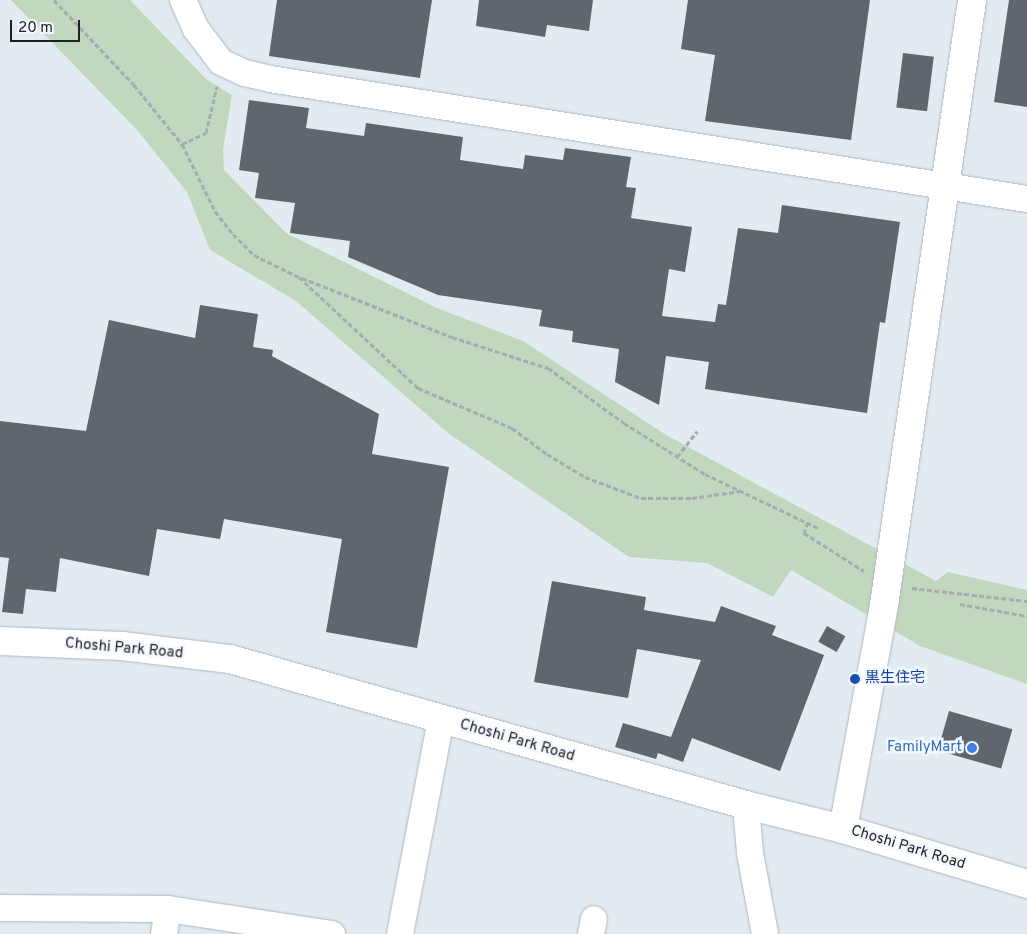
<!DOCTYPE html>
<html>
<head>
<meta charset="utf-8">
<style>
	body { margin:0 }
	#map { position:relative; width:1027px; height:934px; overflow:hidden; background:#e3ebf2; font-family:Overpass,"Noto Sans JP",sans-serif }
	div>[style] { position:absolute }
	.green>* { inset:0; background:#c1d8be }
	.building>* { inset:0; background:#5f666c; transform-origin:0 0 }
	.path>* { height:3px; margin-top:-1.5px; transform-origin:0; background:repeating-linear-gradient(90deg,#a6acb2 0 5px,transparent 0 7.5px) }
	.roads { filter:drop-shadow(0 0 1px #b0b7be) drop-shadow(0 0 1px #b0b7be) }
	.minor>* { height:26px; margin:-13px; padding:0 13px; transform-origin:13px; border-radius:13px; background:#fff }
	.tertiary>* { height:28px; margin:-14px; padding:0 14px; transform-origin:14px; border-radius:14px; background:#fff }
	.secondary>* { height:28px; margin:-14px; padding:0 14px; transform-origin:14px; border-radius:14px; background:#fff }
	.dots>* { width:14px; height:14px; translate:-50% -50%; box-sizing:border-box; border:2px solid #f2f8fe; border-radius:50% }
	span { translate:-50% -50%; white-space:nowrap; text-align:center; line-height:1.15; -webkit-text-stroke:5px #f2f8fe; paint-order:stroke }
	.street-label { font-size:15px; color:#1e2023 }
	.transit-label { font-size:15px; color:#164399 }
	.left { translate:0 -50%; text-align:left }
	.shop-label { font-size:15px; color:#366cbe }
	.right { translate:-100% -50%; text-align:right }
	.scale { position:absolute; left:10px; top:20px; width:70px; height:22px; box-sizing:border-box; border:2px solid #1e2023; border-top:0; padding-left:6px; font-size:15px; line-height:18px; white-space:nowrap; color:#1e2023; -webkit-text-stroke:4px #f2f8fe; paint-order:stroke }
</style>
</head>
<body>
<div id="map">
	<div class="green">
		<div style="clip-path:polygon(11px 0,130px 0,206px 79px,232px 95px,223px 149px,224px 170px,286px 233px,437px 308px,523px 341px,666px 435px,936px 581px,948px 572px,1027px 590px,1027px 684px,920px 646px,791px 570px,773px 597px,707px 563px,629px 557px,448px 433px,296px 301px,210px 250px,187px 192px,137px 130px)"></div>
	</div>
	<div class="building">
		<div style="clip-path:polygon(277px 0,432px 0,420px 78px,269px 56px)"></div>
		<div style="clip-path:polygon(479px 0,593px 0,589px 31px,547px 25px,545px 37px,476px 26px)"></div>
		<div style="clip-path:polygon(688px 0,870px 0,851px 140px,705px 121px,715px 55px,681px 49px)"></div>
		<div style="clip-path:polygon(1009px 0,1027px 0,1027px 107px,994px 102px)"></div>
		<div style="left:903px;top:53px;width:31px;height:55px;rotate:7deg"></div>
		<div style="clip-path:polygon(249px 100px,309px 108px,306px 128px,364px 136px,366px 123px,463px 137px,460px 160px,523px 169px,525px 155px,563px 160px,565px 148px,631px 157px,626px 187px,636px 188px,631px 218px,692px 227px,685px 272px,669px 269px,662px 316px,715px 322px,718px 304px,726px 305px,738px 228px,778px 233px,782px 205px,900px 222px,885px 323px,880px 322px,867px 413px,705px 389px,709px 362px,666px 356px,659px 405px,615px 382px,619px 349px,572px 342px,573px 331px,539px 326px,542px 310px,438px 295px,348px 257px,350px 241px,290px 233px,295px 203px,255px 198px,259px 173px,239px 170px)"></div>
		<div style="clip-path:polygon(200px 305px,258px 314px,253px 347px,273px 350px,272px 356px,379px 414px,372px 454px,449px 467px,417px 648px,326px 632px,342px 539px,224px 519px,220px 539px,157px 529px,149px 576px,60px 558px,56px 592px,26px 589px,23px 614px,2px 612px,9px 558px,0 557px,0 421px,86px 431px,109px 320px,195px 338px)"></div>
		<div style="clip-path:polygon(552px 581px,646px 597px,644px 610px,715px 622px,721px 606px,776px 626px,772px 635px,824px 655px,780px 771px,692px 738px,683px 762px,658px 753px,656px 759px,615px 747px,623px 723px,671px 737px,701px 660px,637px 649px,628px 698px,534px 682px)"></div>
		<div style="left:827px;top:626px;width:21px;height:18px;rotate:29deg"></div>
		<div style="left:949px;top:711px;width:66px;height:41px;rotate:16deg"></div>
	</div>
	<div class="path">
		<div style="left:54px;top:0;width:117px;rotate:46.7deg"></div>
		<div style="left:134px;top:85px;width:76px;rotate:50.9deg"></div>
		<div style="left:182px;top:144px;width:75px;rotate:63.8deg"></div>
		<div style="left:215px;top:211px;width:29px;rotate:52deg"></div>
		<div style="left:233px;top:234px;width:30px;rotate:45deg"></div>
		<div style="left:254px;top:255px;width:50px;rotate:26.1deg"></div>
		<div style="left:299px;top:277px;width:163px;rotate:43deg"></div>
		<div style="left:418px;top:388px;width:102px;rotate:23.1deg"></div>
		<div style="left:512px;top:428px;width:44px;rotate:36.6deg"></div>
		<div style="left:547px;top:454px;width:44px;rotate:31.2deg"></div>
		<div style="left:585px;top:477px;width:60px;rotate:20.6deg"></div>
		<div style="left:641px;top:498px;width:51px"></div>
		<div style="left:692px;top:498px;width:49px;rotate:-8.3deg"></div>
		<div style="left:182px;top:144px;width:26px;rotate:-25deg"></div>
		<div style="left:206px;top:133px;width:48px;rotate:-76.8deg"></div>
		<div style="left:302px;top:278px;width:161px;rotate:21.5deg"></div>
		<div style="left:452px;top:337px;width:101px;rotate:17.9deg"></div>
		<div style="left:548px;top:368px;width:94px;rotate:35.9deg"></div>
		<div style="left:624px;top:423px;width:96px;rotate:32.2deg"></div>
		<div style="left:705px;top:474px;width:125px;rotate:25.5deg"></div>
		<div style="left:677px;top:457px;width:33px;rotate:-52deg"></div>
		<div style="left:808px;top:522px;width:12px;rotate:110deg"></div>
		<div style="left:804px;top:533px;width:71px;rotate:32.3deg"></div>
		<div style="left:912px;top:588px;width:116px;rotate:6.4deg"></div>
		<div style="left:960px;top:604px;width:68px;rotate:10.2deg"></div>
	</div>
	<div class="roads">
		<div class="minor">
			<div style="left:183px;top:0;width:32px;rotate:66deg"></div>
			<div style="left:196px;top:29px;width:41px;rotate:52.9deg"></div>
			<div style="left:221px;top:62px;width:26px;rotate:25deg"></div>
			<div style="left:245px;top:73px;width:26px;rotate:13deg"></div>
			<div style="left:270px;top:79px;width:766px;rotate:9.01deg"></div>
			<div style="left:746px;top:805px;width:48px;rotate:85.2deg"></div>
			<div style="left:750px;top:853px;width:82px;rotate:79.5deg"></div>
			<div style="left:0;top:908px;width:168px;rotate:0.3deg"></div>
			<div style="left:168px;top:909px;width:166px;rotate:8.7deg"></div>
			<div style="left:164px;top:934px;width:25px;rotate:-81deg"></div>
			<div style="left:400px;top:934px;width:218px;rotate:-79.2deg"></div>
			<div style="left:591px;top:934px;width:15px;rotate:-79deg"></div>
		</div>
		<div class="tertiary">
			<div style="left:843px;top:829px;width:228px;rotate:-79.6deg"></div>
			<div style="left:884px;top:605px;width:611px;rotate:-81.72deg"></div>
		</div>
		<div class="secondary">
			<div style="left:0;top:641px;width:122px;rotate:2.3deg"></div>
			<div style="left:122px;top:646px;width:109px;rotate:6.9deg"></div>
			<div style="left:230px;top:659px;width:536px;rotate:15.8deg"></div>
			<div style="left:746px;top:805px;width:100px;rotate:13.9deg"></div>
			<div style="left:843px;top:829px;width:192px;rotate:16.6deg"></div>
		</div>
	</div>
	<div class="dots">
		<div style="left:855px;top:679px;background:#1a4fb4"></div>
		<div style="left:972px;top:748px;background:#3f7fe0"></div>
	</div>
	<div class="street-label">
		<span style="left:124px;top:649px;rotate:5deg">Choshi Park Road</span>
		<span style="left:517px;top:741px;rotate:16deg">Choshi Park Road</span>
		<span style="left:908px;top:848px;rotate:17deg">Choshi Park Road</span>
	</div>
	<div class="transit-label">
		<span class="left" style="left:865px;top:679px">黒生住宅</span>
	</div>
	<div class="shop-label">
		<span class="right" style="left:962px;top:748px">FamilyMart</span>
	</div>
	<div class="scale">20 m</div>
</div>
</body>
</html>
